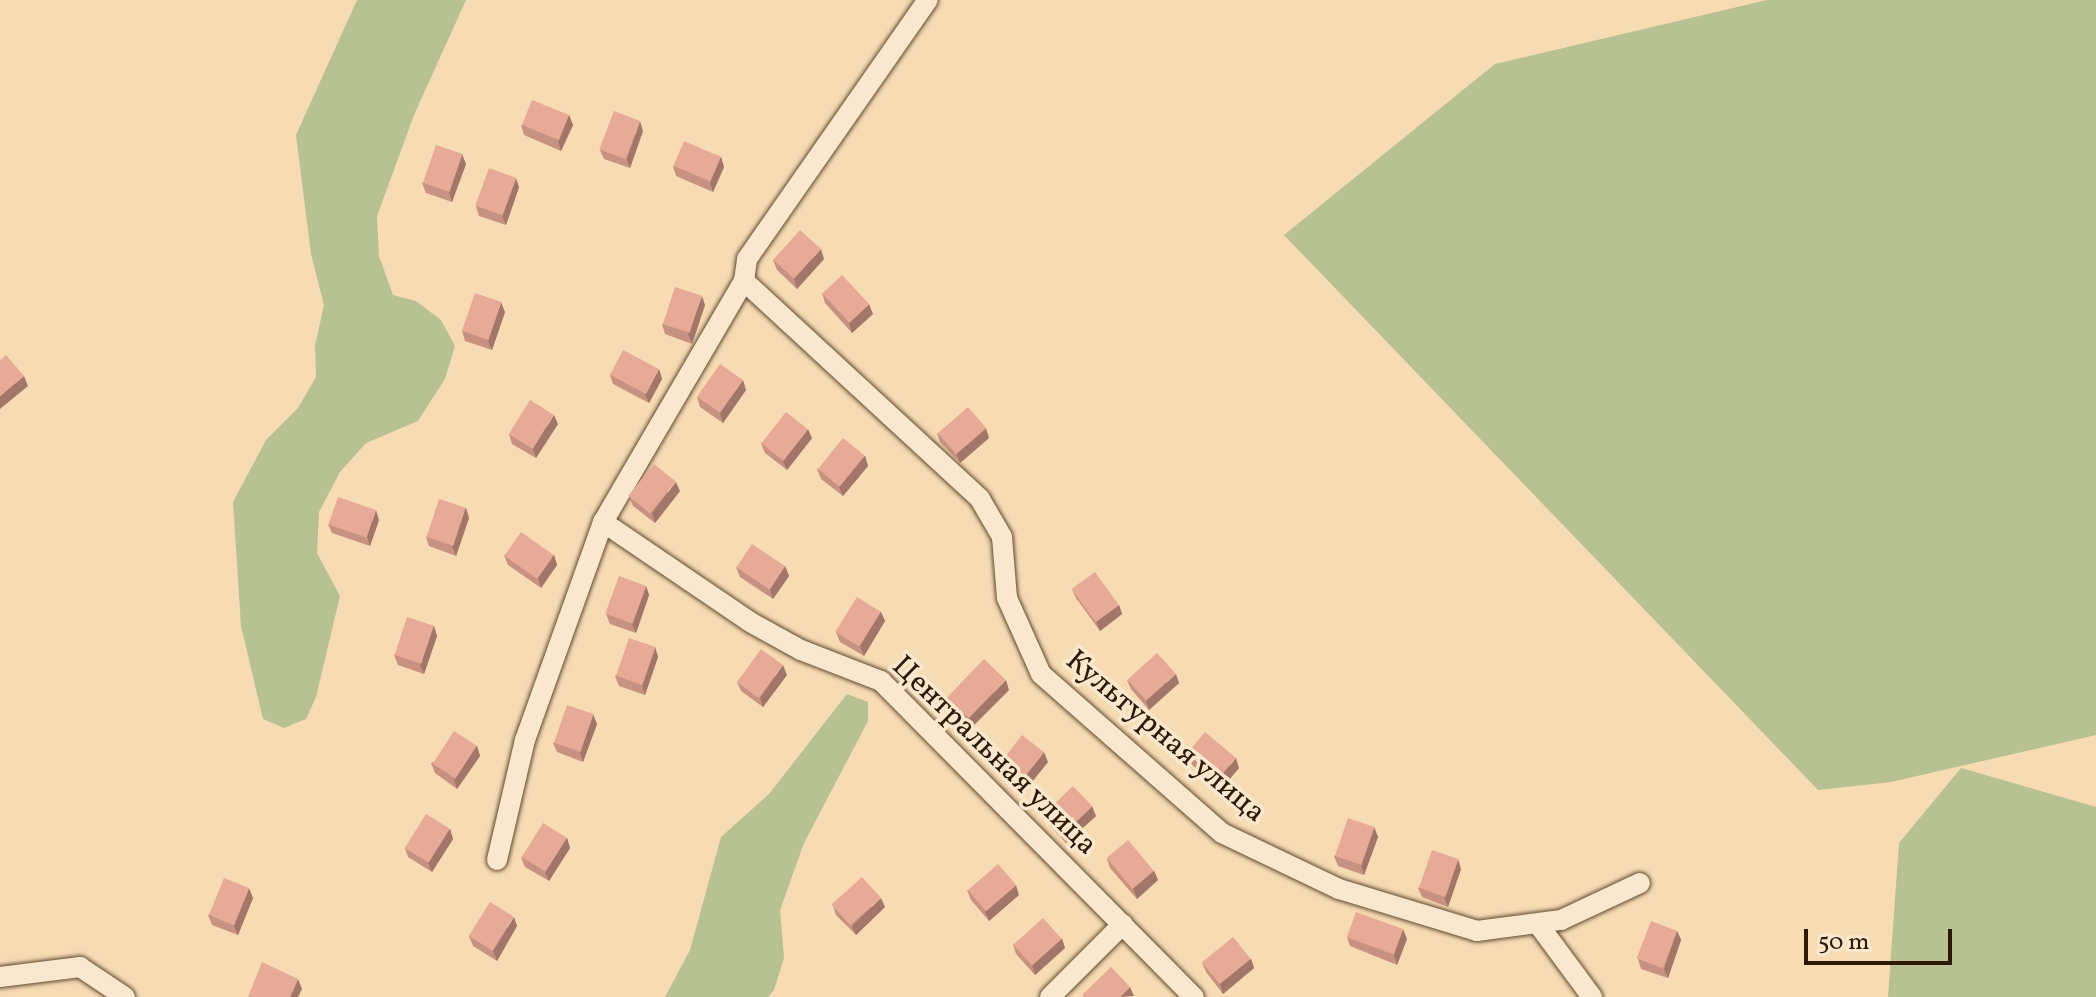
<!DOCTYPE html>
<html>
<head>
<meta charset="utf-8">
<style>
	body { margin:0 }
	#map { position:relative; width:2096px; height:997px; overflow:hidden; background:#f7dbb3; font-family:Vollkorn,serif }
	div>[style] { position:absolute }
	.green>* { inset:0; background:#b7c191 }
	.roads { filter:drop-shadow(0 0 2px #604a31) drop-shadow(0 0 2px #604a31) }
	.minor>* { height:20px; margin:-10px; padding:0 10px; transform-origin:10px; border-radius:10px; background:#fae8ce }
	.wall>* { inset:0; background:#c79281 }
	.shaded-wall>* { inset:0; background:#a27769 }
	.building>* { inset:0; background:#e7aa96; transform-origin:0 0 }
	span { translate:-50% -50%; white-space:nowrap; text-align:center; line-height:1.15; -webkit-text-stroke:7px #fae8ce; paint-order:stroke }
	.street-label { font-size:30px; color:#2d1906 }
	.scale { position:absolute; left:1804px; top:929px; width:148px; height:36px; box-sizing:border-box; border:4px solid #2d1906; border-top:0; padding-left:10px; font-size:24px; line-height:28px; white-space:nowrap; color:#2d1906; -webkit-text-stroke:6px #fae8ce; paint-order:stroke }
</style>
</head>
<body>
<div id="map">
	<div class="green">
		<div style="clip-path:polygon(357px 0,466px 0,414px 115px,377px 216px,379px 256px,393px 295px,416px 301px,441px 320px,455px 346px,445px 379px,418px 421px,366px 443px,340px 472px,319px 512px,317px 553px,340px 596px,316px 697px,306px 719px,284px 728px,263px 719px,241px 626px,233px 502px,266px 440px,298px 408px,316px 377px,315px 346px,324px 305px,311px 254px,296px 135px)"></div>
		<div style="clip-path:polygon(1767px 0,2096px 0,2096px 735px,1891px 782px,1818px 790px,1284px 235px,1495px 64px)"></div>
		<div style="clip-path:polygon(847px 694px,868px 702px,868px 721px,804px 843px,780px 910px,784px 958px,774px 990px,768px 997px,665px 997px,690px 950px,721px 837px,769px 794px)"></div>
		<div style="clip-path:polygon(1961px 768px,2096px 807px,2096px 997px,1888px 997px,1899px 843px)"></div>
	</div>
	<div class="roads">
		<div class="minor">
			<div style="left:744px;top:281px;width:321px;rotate:42.7deg"></div>
			<div style="left:980px;top:499px;width:44px;rotate:59.9deg"></div>
			<div style="left:1002px;top:537px;width:61px;rotate:85.3deg"></div>
			<div style="left:1007px;top:598px;width:83px;rotate:65.9deg"></div>
			<div style="left:1041px;top:674px;width:241px;rotate:41.3deg"></div>
			<div style="left:1222px;top:833px;width:130px;rotate:25.6deg"></div>
			<div style="left:1339px;top:889px;width:144px;rotate:16.9deg"></div>
			<div style="left:1477px;top:931px;width:85px;rotate:-7.5deg"></div>
			<div style="left:1561px;top:920px;width:87px;rotate:-25.1deg"></div>
			<div style="left:603px;top:522px;width:178px;rotate:34.2deg"></div>
			<div style="left:750px;top:622px;width:58px;rotate:28.8deg"></div>
			<div style="left:801px;top:650px;width:86px;rotate:21.2deg"></div>
			<div style="left:881px;top:681px;width:445px;rotate:45.3deg"></div>
			<div style="left:497px;top:860px;width:123px;rotate:-76.9deg"></div>
			<div style="left:525px;top:740px;width:232px;rotate:-70.3deg"></div>
			<div style="left:603px;top:522px;width:279px;rotate:-59.7deg"></div>
			<div style="left:744px;top:281px;width:22px;rotate:-82deg"></div>
			<div style="left:747px;top:259px;width:316px;rotate:-55.1deg"></div>
			<div style="left:1538px;top:924px;width:91px;rotate:53.5deg"></div>
			<div style="left:0;top:977px;width:81px;rotate:-7.1deg"></div>
			<div style="left:80px;top:967px;width:54px;rotate:33.7deg"></div>
			<div style="left:1050px;top:997px;width:103px;rotate:-45deg"></div>
		</div>
	</div>
	<div class="wall">
		<div style="clip-path:polygon(569px 115px,573px 125px,561px 151px,524px 135px,521px 125px)"></div>
		<div style="clip-path:polygon(643px 131px,630px 168px,604px 159px,600px 150px)"></div>
		<div style="clip-path:polygon(721px 157px,724px 167px,713px 192px,676px 176px,673px 166px)"></div>
		<div style="clip-path:polygon(466px 164px,452px 202px,426px 193px,422px 183px)"></div>
		<div style="clip-path:polygon(519px 187px,506px 225px,479px 216px,476px 206px)"></div>
		<div style="clip-path:polygon(824px 259px,797px 289px,777px 270px,773px 260px)"></div>
		<div style="clip-path:polygon(822px 293px,873px 314px,852px 333px,825px 303px)"></div>
		<div style="clip-path:polygon(705px 305px,692px 344px,665px 334px,662px 324px)"></div>
		<div style="clip-path:polygon(505px 312px,492px 350px,465px 341px,462px 331px)"></div>
		<div style="clip-path:polygon(659px 369px,662px 379px,649px 403px,613px 384px,610px 375px)"></div>
		<div style="clip-path:polygon(746px 390px,723px 423px,700px 407px,697px 397px)"></div>
		<div style="clip-path:polygon(558px 424px,536px 458px,512px 444px,509px 434px)"></div>
		<div style="clip-path:polygon(937px 433px,989px 438px,960px 463px,940px 442px)"></div>
		<div style="clip-path:polygon(812px 438px,787px 470px,765px 453px,761px 443px)"></div>
		<div style="clip-path:polygon(865px 456px,868px 466px,843px 496px,821px 479px,817px 469px)"></div>
		<div style="clip-path:polygon(680px 491px,655px 523px,633px 506px,629px 496px)"></div>
		<div style="clip-path:polygon(466px 508px,469px 518px,456px 556px,429px 546px,426px 537px)"></div>
		<div style="clip-path:polygon(379px 520px,370px 546px,332px 533px,328px 524px)"></div>
		<div style="clip-path:polygon(504px 555px,554px 555px,557px 565px,541px 588px,508px 565px)"></div>
		<div style="clip-path:polygon(785px 566px,789px 576px,773px 599px,740px 577px,736px 567px)"></div>
		<div style="clip-path:polygon(646px 586px,649px 595px,636px 633px,610px 624px,606px 614px)"></div>
		<div style="clip-path:polygon(1072px 589px,1119px 605px,1122px 614px,1100px 631px,1076px 598px)"></div>
		<div style="clip-path:polygon(881px 612px,885px 621px,864px 656px,840px 642px,836px 632px)"></div>
		<div style="clip-path:polygon(434px 626px,437px 636px,424px 674px,398px 665px,394px 655px)"></div>
		<div style="clip-path:polygon(655px 647px,658px 657px,645px 695px,619px 686px,615px 676px)"></div>
		<div style="clip-path:polygon(787px 675px,763px 707px,741px 691px,737px 682px)"></div>
		<div style="clip-path:polygon(1127px 680px,1179px 683px,1149px 710px,1131px 689px)"></div>
		<div style="clip-path:polygon(1009px 690px,972px 727px,952px 708px,948px 698px)"></div>
		<div style="clip-path:polygon(597px 724px,583px 762px,557px 752px,553px 743px)"></div>
		<div style="clip-path:polygon(477px 746px,480px 756px,457px 789px,435px 773px,431px 763px)"></div>
		<div style="clip-path:polygon(1187px 754px,1239px 768px,1221px 789px,1190px 763px)"></div>
		<div style="clip-path:polygon(1048px 762px,1023px 793px,1001px 776px,997px 766px)"></div>
		<div style="clip-path:polygon(1044px 813px,1096px 816px,1066px 843px,1047px 823px)"></div>
		<div style="clip-path:polygon(1374px 827px,1378px 837px,1364px 875px,1338px 866px,1334px 856px)"></div>
		<div style="clip-path:polygon(450px 829px,453px 839px,432px 872px,408px 857px,405px 848px)"></div>
		<div style="clip-path:polygon(567px 838px,570px 848px,549px 881px,525px 867px,521px 857px)"></div>
		<div style="clip-path:polygon(1107px 859px,1154px 871px,1158px 880px,1137px 899px,1110px 868px)"></div>
		<div style="clip-path:polygon(1461px 869px,1448px 907px,1422px 897px,1418px 888px)"></div>
		<div style="clip-path:polygon(967px 890px,1019px 895px,989px 921px,971px 900px)"></div>
		<div style="clip-path:polygon(253px 898px,238px 935px,212px 925px,208px 915px)"></div>
		<div style="clip-path:polygon(833px 906px,885px 907px,856px 935px,836px 915px)"></div>
		<div style="clip-path:polygon(517px 926px,497px 961px,473px 946px,469px 936px)"></div>
		<div style="clip-path:polygon(1677px 931px,1681px 940px,1668px 978px,1641px 969px,1638px 959px)"></div>
		<div style="clip-path:polygon(1347px 937px,1407px 939px,1397px 965px,1350px 946px)"></div>
		<div style="clip-path:polygon(1062px 939px,1065px 948px,1035px 975px,1016px 954px,1013px 944px)"></div>
		<div style="clip-path:polygon(1251px 959px,1254px 968px,1223px 994px,1206px 972px,1202px 962px)"></div>
	</div>
	<div class="shaded-wall">
		<div style="clip-path:polygon(569px 115px,573px 125px,561px 151px,558px 141px)"></div>
		<div style="clip-path:polygon(640px 121px,643px 131px,630px 168px,627px 159px)"></div>
		<div style="clip-path:polygon(462px 154px,466px 164px,452px 202px,449px 192px)"></div>
		<div style="clip-path:polygon(721px 157px,724px 167px,713px 192px,710px 183px)"></div>
		<div style="clip-path:polygon(516px 178px,519px 187px,506px 225px,502px 216px)"></div>
		<div style="clip-path:polygon(821px 249px,824px 259px,797px 289px,794px 279px)"></div>
		<div style="clip-path:polygon(702px 296px,705px 305px,692px 344px,688px 334px)"></div>
		<div style="clip-path:polygon(501px 302px,505px 312px,492px 350px,488px 341px)"></div>
		<div style="clip-path:polygon(869px 304px,873px 314px,852px 333px,849px 323px)"></div>
		<div style="clip-path:polygon(659px 369px,662px 379px,649px 403px,645px 394px)"></div>
		<div style="clip-path:polygon(24px 376px,28px 386px,0 409px,0 396px)"></div>
		<div style="clip-path:polygon(743px 380px,746px 390px,723px 423px,720px 413px)"></div>
		<div style="clip-path:polygon(554px 415px,558px 424px,536px 458px,533px 449px)"></div>
		<div style="clip-path:polygon(986px 428px,989px 438px,960px 463px,956px 453px)"></div>
		<div style="clip-path:polygon(808px 429px,812px 438px,787px 470px,783px 461px)"></div>
		<div style="clip-path:polygon(865px 456px,868px 466px,843px 496px,839px 487px)"></div>
		<div style="clip-path:polygon(676px 482px,680px 491px,655px 523px,652px 513px)"></div>
		<div style="clip-path:polygon(466px 508px,469px 518px,456px 556px,452px 546px)"></div>
		<div style="clip-path:polygon(376px 510px,379px 520px,370px 546px,367px 537px)"></div>
		<div style="clip-path:polygon(554px 555px,557px 565px,541px 588px,538px 578px)"></div>
		<div style="clip-path:polygon(785px 566px,789px 576px,773px 599px,770px 590px)"></div>
		<div style="clip-path:polygon(646px 586px,649px 595px,636px 633px,632px 624px)"></div>
		<div style="clip-path:polygon(1119px 605px,1122px 614px,1100px 631px,1096px 621px)"></div>
		<div style="clip-path:polygon(881px 612px,885px 621px,864px 656px,860px 646px)"></div>
		<div style="clip-path:polygon(434px 626px,437px 636px,424px 674px,420px 665px)"></div>
		<div style="clip-path:polygon(655px 647px,658px 657px,645px 695px,642px 685px)"></div>
		<div style="clip-path:polygon(783px 665px,787px 675px,763px 707px,760px 698px)"></div>
		<div style="clip-path:polygon(1176px 674px,1179px 683px,1149px 710px,1146px 701px)"></div>
		<div style="clip-path:polygon(1006px 680px,1009px 690px,972px 727px,969px 718px)"></div>
		<div style="clip-path:polygon(593px 714px,597px 724px,583px 762px,580px 752px)"></div>
		<div style="clip-path:polygon(477px 746px,480px 756px,457px 789px,454px 780px)"></div>
		<div style="clip-path:polygon(1044px 752px,1048px 762px,1023px 793px,1019px 784px)"></div>
		<div style="clip-path:polygon(1236px 758px,1239px 768px,1221px 789px,1218px 780px)"></div>
		<div style="clip-path:polygon(1092px 806px,1096px 816px,1066px 843px,1063px 834px)"></div>
		<div style="clip-path:polygon(1374px 827px,1378px 837px,1364px 875px,1361px 865px)"></div>
		<div style="clip-path:polygon(450px 829px,453px 839px,432px 872px,428px 863px)"></div>
		<div style="clip-path:polygon(567px 838px,570px 848px,549px 881px,545px 872px)"></div>
		<div style="clip-path:polygon(1458px 859px,1461px 869px,1448px 907px,1444px 897px)"></div>
		<div style="clip-path:polygon(1154px 871px,1158px 880px,1137px 899px,1133px 889px)"></div>
		<div style="clip-path:polygon(1016px 885px,1019px 895px,989px 921px,985px 911px)"></div>
		<div style="clip-path:polygon(249px 888px,253px 898px,238px 935px,234px 926px)"></div>
		<div style="clip-path:polygon(881px 898px,885px 907px,856px 935px,852px 926px)"></div>
		<div style="clip-path:polygon(514px 917px,517px 926px,497px 961px,493px 951px)"></div>
		<div style="clip-path:polygon(1403px 929px,1407px 939px,1397px 965px,1394px 955px)"></div>
		<div style="clip-path:polygon(1677px 931px,1681px 940px,1668px 978px,1664px 969px)"></div>
		<div style="clip-path:polygon(1062px 939px,1065px 948px,1035px 975px,1032px 965px)"></div>
		<div style="clip-path:polygon(1251px 959px,1254px 968px,1223px 994px,1220px 984px)"></div>
		<div style="clip-path:polygon(298px 979px,302px 989px,298px 997px,290px 997px)"></div>
		<div style="clip-path:polygon(1130px 987px,1134px 996px,1120px 997px)"></div>
	</div>
	<div class="building">
		<div style="left:532px;top:100px;width:40px;height:27px;rotate:22deg"></div>
		<div style="left:614px;top:111px;width:28px;height:41px;rotate:21deg"></div>
		<div style="left:684px;top:141px;width:40px;height:27px;rotate:23deg"></div>
		<div style="left:436px;top:145px;width:28px;height:40px;rotate:19deg"></div>
		<div style="left:489px;top:168px;width:29px;height:40px;rotate:20deg"></div>
		<div style="left:800px;top:230px;width:28px;height:40px;rotate:42deg"></div>
		<div style="left:842px;top:275px;width:40px;height:27px;rotate:47deg"></div>
		<div style="left:675px;top:287px;width:28px;height:39px;rotate:18deg"></div>
		<div style="left:475px;top:293px;width:28px;height:40px;rotate:19deg"></div>
		<div style="left:623px;top:350px;width:41px;height:28px;rotate:28deg"></div>
		<div style="clip-path:polygon(6px 355px,24px 376px,0 396px,0 360px)"></div>
		<div style="left:720px;top:364px;width:28px;height:40px;rotate:35deg"></div>
		<div style="left:530px;top:400px;width:28px;height:40px;rotate:32deg"></div>
		<div style="left:968px;top:407px;width:28px;height:40px;rotate:49deg"></div>
		<div style="left:786px;top:412px;width:28px;height:40px;rotate:38deg"></div>
		<div style="left:843px;top:438px;width:28px;height:40px;rotate:39deg"></div>
		<div style="left:654px;top:464px;width:28px;height:41px;rotate:39deg"></div>
		<div style="left:338px;top:497px;width:40px;height:29px;rotate:19deg"></div>
		<div style="left:439px;top:499px;width:28px;height:40px;rotate:18deg"></div>
		<div style="left:521px;top:532px;width:40px;height:29px;rotate:35deg"></div>
		<div style="left:752px;top:544px;width:40px;height:28px;rotate:34deg"></div>
		<div style="left:1095px;top:572px;width:41px;height:29px;rotate:54deg"></div>
		<div style="left:619px;top:576px;width:29px;height:40px;rotate:20deg"></div>
		<div style="left:857px;top:597px;width:28px;height:41px;rotate:32deg"></div>
		<div style="left:407px;top:617px;width:28px;height:40px;rotate:18deg"></div>
		<div style="left:629px;top:638px;width:28px;height:40px;rotate:19deg"></div>
		<div style="left:761px;top:649px;width:27px;height:41px;rotate:36deg"></div>
		<div style="left:1157px;top:653px;width:28px;height:40px;rotate:48deg"></div>
		<div style="left:984px;top:659px;width:30px;height:53px;rotate:44deg"></div>
		<div style="left:567px;top:705px;width:28px;height:40px;rotate:19deg"></div>
		<div style="left:454px;top:731px;width:27px;height:39px;rotate:33deg"></div>
		<div style="left:1205px;top:732px;width:40px;height:28px;rotate:40deg"></div>
		<div style="left:1022px;top:735px;width:28px;height:40px;rotate:38deg"></div>
		<div style="left:1073px;top:786px;width:28px;height:40px;rotate:46deg"></div>
		<div style="left:426px;top:814px;width:28px;height:40px;rotate:32deg"></div>
		<div style="left:1348px;top:818px;width:28px;height:40px;rotate:19deg"></div>
		<div style="left:543px;top:823px;width:28px;height:40px;rotate:32deg"></div>
		<div style="left:1128px;top:840px;width:40px;height:28px;rotate:50deg"></div>
		<div style="left:1432px;top:850px;width:28px;height:40px;rotate:19deg"></div>
		<div style="left:998px;top:864px;width:28px;height:40px;rotate:49deg"></div>
		<div style="left:862px;top:877px;width:28px;height:41px;rotate:48deg"></div>
		<div style="left:224px;top:878px;width:27px;height:40px;rotate:22deg"></div>
		<div style="left:490px;top:902px;width:28px;height:40px;rotate:32deg"></div>
		<div style="left:1356px;top:912px;width:50px;height:27px;rotate:20deg"></div>
		<div style="left:1043px;top:918px;width:28px;height:40px;rotate:48deg"></div>
		<div style="left:1651px;top:921px;width:28px;height:40px;rotate:21deg"></div>
		<div style="left:1233px;top:937px;width:28px;height:40px;rotate:51deg"></div>
		<div style="clip-path:polygon(262px 962px,298px 979px,290px 997px,248px 997px)"></div>
		<div style="clip-path:polygon(1111px 967px,1130px 987px,1120px 997px,1084px 997px,1082px 995px)"></div>
	</div>
	<div class="street-label">
		<span style="left:1165px;top:737px;rotate:40deg">Культурная улица</span>
		<span style="left:994px;top:756px;rotate:44deg">Центральная улица</span>
	</div>
	<div class="scale">50 m</div>
</div>
</body>
</html>
